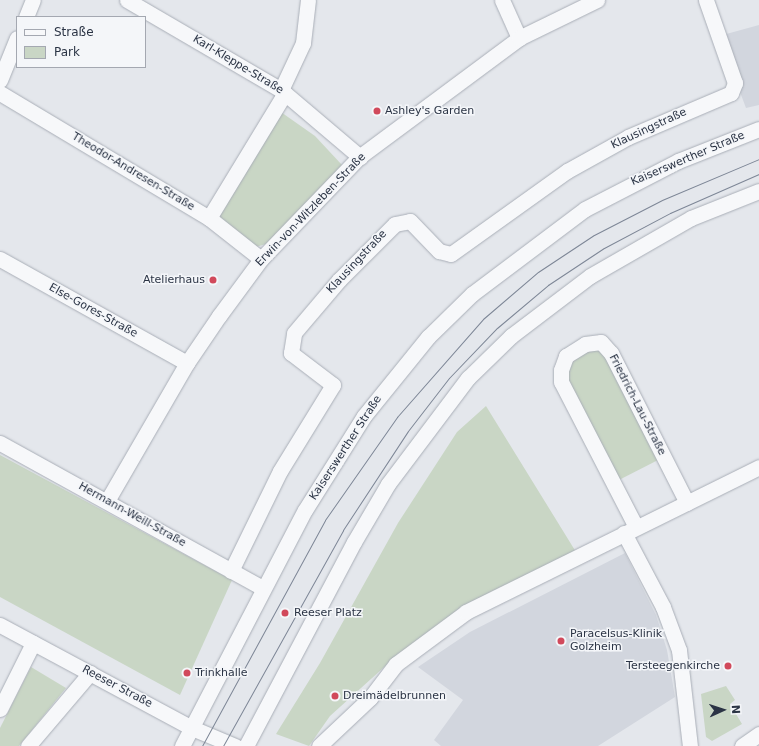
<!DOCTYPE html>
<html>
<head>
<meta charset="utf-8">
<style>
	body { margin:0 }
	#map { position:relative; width:759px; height:746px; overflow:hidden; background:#e4e7ec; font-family:"DejaVu Sans",sans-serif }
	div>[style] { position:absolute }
	.built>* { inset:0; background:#d2d6de }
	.green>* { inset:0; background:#c9d6c5 }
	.roads { filter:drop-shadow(0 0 1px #a9aeb7) drop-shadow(0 0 1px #a9aeb7) }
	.minor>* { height:15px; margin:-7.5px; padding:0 7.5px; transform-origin:7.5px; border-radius:7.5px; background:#f7f8fa }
	.tram>* { height:1px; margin:-0.5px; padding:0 0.5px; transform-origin:0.5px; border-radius:0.5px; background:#7d8696 }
	.dots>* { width:11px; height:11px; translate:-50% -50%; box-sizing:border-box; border:2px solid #f4f6f9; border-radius:50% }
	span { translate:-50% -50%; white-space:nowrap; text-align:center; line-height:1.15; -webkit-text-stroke:3px #f4f6f9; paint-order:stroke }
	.street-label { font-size:11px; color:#2b3445 }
	.poi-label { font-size:11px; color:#2b3445 }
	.left { translate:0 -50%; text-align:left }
	.right { translate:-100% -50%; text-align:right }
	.legend { position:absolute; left:16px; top:16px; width:130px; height:52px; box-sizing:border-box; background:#f4f6f9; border:1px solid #a4a8b1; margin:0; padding:5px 7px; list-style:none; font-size:12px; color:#2b3445 }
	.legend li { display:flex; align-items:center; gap:8px; height:20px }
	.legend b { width:20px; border:1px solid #a4a8b1 }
	.north { position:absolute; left:703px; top:690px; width:40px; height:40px; -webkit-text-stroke:3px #f4f6f9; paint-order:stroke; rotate:87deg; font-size:11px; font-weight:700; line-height:16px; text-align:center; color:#2b3445 }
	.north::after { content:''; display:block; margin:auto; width:14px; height:18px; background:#2b3445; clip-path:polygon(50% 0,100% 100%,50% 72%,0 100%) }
</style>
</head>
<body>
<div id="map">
	<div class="built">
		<div style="clip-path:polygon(759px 25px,759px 105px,746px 108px,719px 36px)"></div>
		<div style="clip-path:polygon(625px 553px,656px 615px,667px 650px,675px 697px,598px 746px,441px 746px,434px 740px,463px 700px,418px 667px,470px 632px)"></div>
	</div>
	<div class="green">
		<div style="clip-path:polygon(278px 110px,315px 136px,342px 165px,269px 243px,256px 247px,214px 216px)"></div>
		<div style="clip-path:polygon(595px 348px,604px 352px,660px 459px,617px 481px,564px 382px,567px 364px,577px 355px)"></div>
		<div style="clip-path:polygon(486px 406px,576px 552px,392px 660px,330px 716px,309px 746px,276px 734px,320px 663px,398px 523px,457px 432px)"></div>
		<div style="clip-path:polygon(0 455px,232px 580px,180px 695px,0 597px)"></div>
		<div style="clip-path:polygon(31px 667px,66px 688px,19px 746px,0 746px,0 728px)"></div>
		<div style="clip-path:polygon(726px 686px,735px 700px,730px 704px,742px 724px,712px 741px,706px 737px,701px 694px)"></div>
	</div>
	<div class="roads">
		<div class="minor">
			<div style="left:127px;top:0;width:178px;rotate:30.3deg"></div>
			<div style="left:281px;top:90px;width:104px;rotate:40.3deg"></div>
			<div style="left:502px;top:0;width:42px;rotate:65.9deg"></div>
			<div style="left:26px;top:17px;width:18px;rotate:-68deg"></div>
			<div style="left:0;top:80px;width:45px;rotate:-68deg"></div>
			<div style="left:281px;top:90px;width:52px;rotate:-64.9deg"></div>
			<div style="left:303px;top:43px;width:43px;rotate:-83.4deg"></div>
			<div style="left:0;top:93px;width:244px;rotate:30.9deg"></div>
			<div style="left:209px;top:218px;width:66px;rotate:38.3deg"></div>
			<div style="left:209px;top:218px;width:146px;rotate:-58.7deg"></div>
			<div style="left:0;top:259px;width:214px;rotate:29.1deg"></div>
			<div style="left:0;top:443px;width:300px;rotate:28.9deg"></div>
			<div style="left:107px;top:501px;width:160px;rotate:-59.9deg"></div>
			<div style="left:187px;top:363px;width:57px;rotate:-55.8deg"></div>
			<div style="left:219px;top:316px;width:71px;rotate:-53.6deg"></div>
			<div style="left:261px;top:259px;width:141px;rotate:-46.1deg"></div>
			<div style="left:359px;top:157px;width:199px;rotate:-36.6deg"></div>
			<div style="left:519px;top:38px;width:87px;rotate:-26deg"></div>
			<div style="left:636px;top:527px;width:163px;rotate:-117.3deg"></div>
			<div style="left:561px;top:382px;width:12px;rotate:-90deg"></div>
			<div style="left:561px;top:370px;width:15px;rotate:-70deg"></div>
			<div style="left:566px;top:356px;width:22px;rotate:-32deg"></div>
			<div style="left:585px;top:344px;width:16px;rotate:-7deg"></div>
			<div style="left:601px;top:342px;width:15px;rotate:48deg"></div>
			<div style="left:611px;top:353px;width:168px;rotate:63.1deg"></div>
			<div style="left:624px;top:533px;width:84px;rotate:62.2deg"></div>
			<div style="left:663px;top:607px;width:46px;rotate:69.6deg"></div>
			<div style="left:679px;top:650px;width:97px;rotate:83.5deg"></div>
			<div style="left:231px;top:571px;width:111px;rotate:-63.9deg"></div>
			<div style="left:280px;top:471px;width:101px;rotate:-58.4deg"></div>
			<div style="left:333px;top:385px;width:53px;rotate:-142.7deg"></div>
			<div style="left:291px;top:353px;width:20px;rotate:-81deg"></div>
			<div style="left:294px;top:333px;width:70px;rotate:-49.7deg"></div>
			<div style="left:339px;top:280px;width:79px;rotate:-45deg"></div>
			<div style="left:395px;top:224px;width:15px;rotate:-11deg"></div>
			<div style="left:410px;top:221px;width:42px;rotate:46deg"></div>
			<div style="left:439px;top:251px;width:12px;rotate:14deg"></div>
			<div style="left:451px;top:254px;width:143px;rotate:-35.6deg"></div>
			<div style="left:567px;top:171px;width:70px;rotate:-29.1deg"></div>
			<div style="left:628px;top:137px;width:112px;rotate:-23.1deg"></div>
			<div style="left:731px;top:93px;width:11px;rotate:-68deg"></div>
			<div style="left:735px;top:83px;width:88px;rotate:-109.3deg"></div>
			<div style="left:0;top:625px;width:218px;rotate:28.2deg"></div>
			<div style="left:192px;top:728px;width:47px;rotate:22.7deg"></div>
			<div style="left:0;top:709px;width:74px;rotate:-63.4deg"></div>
			<div style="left:28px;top:746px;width:96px;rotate:-49.7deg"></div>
			<div style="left:182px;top:746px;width:266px;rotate:-62.5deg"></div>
			<div style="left:305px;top:510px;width:111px;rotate:-57.9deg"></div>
			<div style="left:364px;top:416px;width:102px;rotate:-51deg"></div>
			<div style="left:428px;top:337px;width:62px;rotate:-44.3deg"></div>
			<div style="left:472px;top:294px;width:141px;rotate:-37deg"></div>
			<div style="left:585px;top:209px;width:105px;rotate:-27.3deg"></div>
			<div style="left:678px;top:161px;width:87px;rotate:-21.6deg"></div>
			<div style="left:246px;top:746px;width:231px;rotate:-62.1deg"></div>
			<div style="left:354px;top:542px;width:67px;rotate:-59.6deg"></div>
			<div style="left:388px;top:484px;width:133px;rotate:-53deg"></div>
			<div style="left:468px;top:378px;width:60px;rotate:-44.3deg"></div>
			<div style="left:511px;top:336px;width:99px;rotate:-37.2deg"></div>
			<div style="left:590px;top:276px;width:116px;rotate:-29.9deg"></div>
			<div style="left:691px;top:218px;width:73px;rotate:-21.7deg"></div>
			<div style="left:319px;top:746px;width:70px;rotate:-43.3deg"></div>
			<div style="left:370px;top:698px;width:43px;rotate:-52.6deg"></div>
			<div style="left:396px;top:664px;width:87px;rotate:-36.6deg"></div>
			<div style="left:466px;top:612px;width:327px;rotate:-26.3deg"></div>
			<div style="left:742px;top:746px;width:21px;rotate:-35deg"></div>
		</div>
	</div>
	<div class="tram">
		<div style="left:202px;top:746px;width:257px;rotate:-61.4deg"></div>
		<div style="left:325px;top:520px;width:126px;rotate:-55deg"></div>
		<div style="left:397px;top:417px;width:130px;rotate:-48.7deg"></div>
		<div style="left:483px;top:319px;width:72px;rotate:-40.5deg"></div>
		<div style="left:538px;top:272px;width:67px;rotate:-33.5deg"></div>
		<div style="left:594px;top:235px;width:76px;rotate:-27.2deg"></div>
		<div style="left:662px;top:200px;width:105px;rotate:-22.9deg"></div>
		<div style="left:223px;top:746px;width:247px;rotate:-60.9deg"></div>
		<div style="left:343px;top:530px;width:118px;rotate:-56.7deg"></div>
		<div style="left:408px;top:431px;width:67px;rotate:-52.3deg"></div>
		<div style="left:449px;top:378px;width:69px;rotate:-46.2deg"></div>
		<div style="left:497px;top:328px;width:67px;rotate:-40.1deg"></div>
		<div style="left:548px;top:285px;width:67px;rotate:-33.5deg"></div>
		<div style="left:604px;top:248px;width:75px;rotate:-27.9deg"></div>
		<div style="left:670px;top:213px;width:97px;rotate:-23.7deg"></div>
	</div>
	<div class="dots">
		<div style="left:377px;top:111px;background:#d1495b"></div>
		<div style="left:213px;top:280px;background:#d1495b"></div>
		<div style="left:285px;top:613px;background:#d1495b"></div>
		<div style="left:561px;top:641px;background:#d1495b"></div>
		<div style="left:728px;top:666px;background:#d1495b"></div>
		<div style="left:187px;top:673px;background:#d1495b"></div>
		<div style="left:335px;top:696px;background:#d1495b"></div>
	</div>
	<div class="street-label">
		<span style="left:238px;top:65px;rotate:31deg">Karl-Kleppe-Straße</span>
		<span style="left:649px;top:129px;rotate:-25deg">Klausingstraße</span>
		<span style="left:688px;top:159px;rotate:-23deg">Kaiserswerther Straße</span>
		<span style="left:133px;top:172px;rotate:31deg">Theodor-Andresen-Straße</span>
		<span style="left:311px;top:210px;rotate:-46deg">Erwin-von-Witzleben-Straße</span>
		<span style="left:357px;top:262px;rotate:-47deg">Klausingstraße</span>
		<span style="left:93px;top:311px;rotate:29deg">Else-Gores-Straße</span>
		<span style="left:637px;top:405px;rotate:63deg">Friedrich-Lau-Straße</span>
		<span style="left:346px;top:448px;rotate:-57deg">Kaiserswerther Straße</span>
		<span style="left:132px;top:515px;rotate:29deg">Hermann-Weill-Straße</span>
		<span style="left:117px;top:687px;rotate:28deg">Reeser Straße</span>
	</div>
	<div class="poi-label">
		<span class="left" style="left:385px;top:111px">Ashley's Garden</span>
		<span class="right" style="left:205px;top:280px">Atelierhaus</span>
		<span class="left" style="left:294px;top:613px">Reeser Platz</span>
		<span class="left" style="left:570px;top:641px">Paracelsus-Klinik<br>Golzheim</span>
		<span class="right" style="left:720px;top:666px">Tersteegenkirche</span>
		<span class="left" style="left:195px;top:673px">Trinkhalle</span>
		<span class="left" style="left:343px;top:696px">Dreimädelbrunnen</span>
	</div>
	<ul class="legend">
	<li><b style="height:5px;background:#f7f8fa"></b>Straße</li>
	<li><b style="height:11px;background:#c9d6c5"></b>Park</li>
	</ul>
	<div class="north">N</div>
</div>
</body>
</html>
